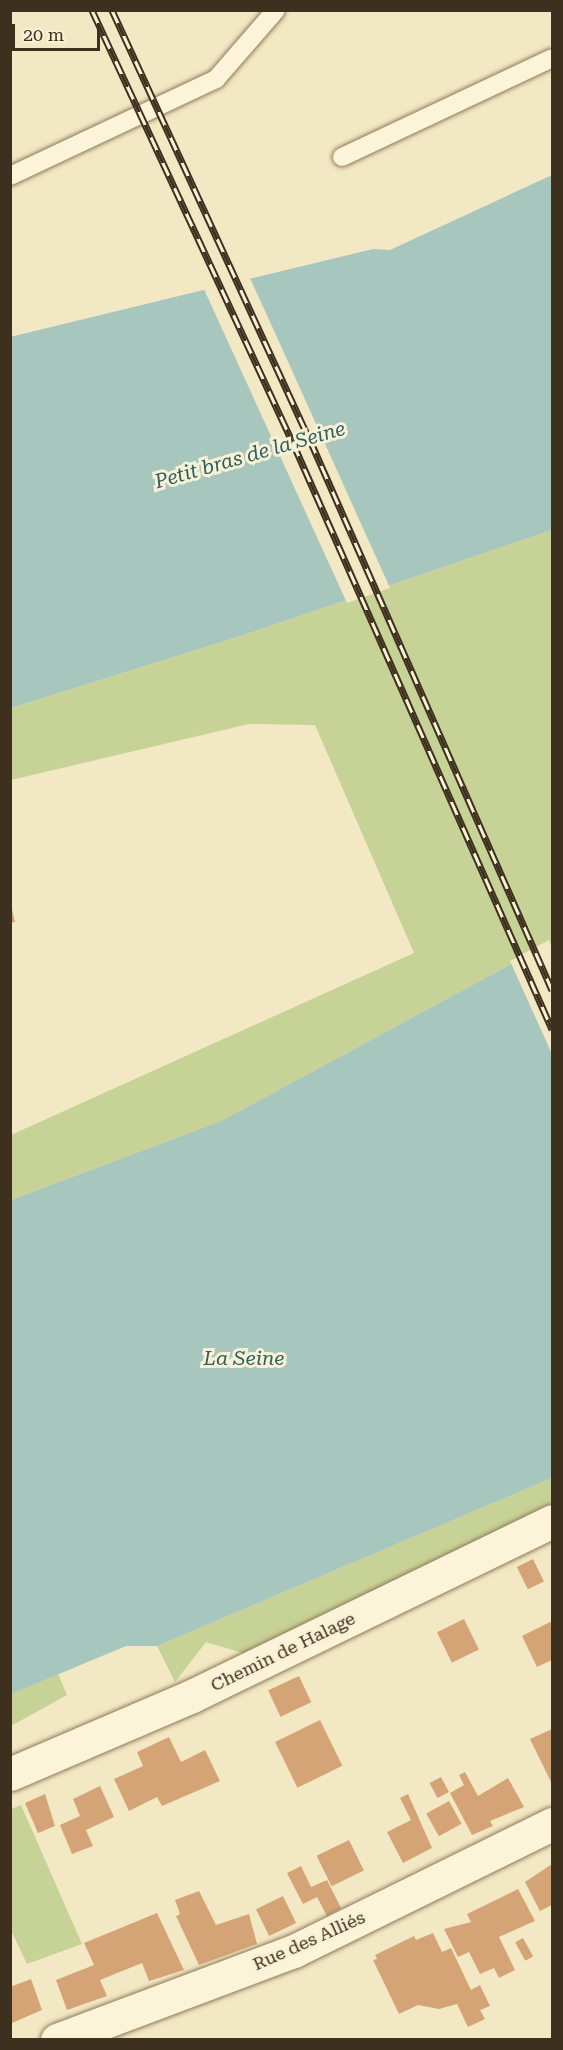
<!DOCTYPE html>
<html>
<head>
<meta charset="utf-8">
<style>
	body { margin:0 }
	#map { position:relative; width:563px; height:2050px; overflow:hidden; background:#f3e8c4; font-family:"Roboto Serif",serif }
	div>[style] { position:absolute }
	.green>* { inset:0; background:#c7d297 }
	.water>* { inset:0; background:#a7c6be }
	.pier>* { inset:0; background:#f3e8c4 }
	.building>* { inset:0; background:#d5a476; transform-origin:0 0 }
	.roads { filter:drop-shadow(0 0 2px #907958) drop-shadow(0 0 2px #907958) }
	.service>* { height:18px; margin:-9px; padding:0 9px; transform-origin:9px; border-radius:9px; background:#fcf4d9 }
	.minor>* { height:33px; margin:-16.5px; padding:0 16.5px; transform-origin:16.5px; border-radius:16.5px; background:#fcf4d9 }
	.rail>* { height:7px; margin-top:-3.5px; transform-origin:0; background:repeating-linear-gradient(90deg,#f9f1d5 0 14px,#3e301e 0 28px); box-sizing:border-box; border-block:2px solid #3e301e }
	span { translate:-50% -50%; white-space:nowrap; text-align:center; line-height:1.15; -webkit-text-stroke:6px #f9f1d5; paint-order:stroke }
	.street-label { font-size:18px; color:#3e301e }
	.water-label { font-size:20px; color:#2b5f60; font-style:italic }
	.frame { position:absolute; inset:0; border:12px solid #3e301e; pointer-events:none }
	.scale { position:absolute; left:12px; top:24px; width:88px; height:27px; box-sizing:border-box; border:3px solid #3e301e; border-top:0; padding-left:8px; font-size:18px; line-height:21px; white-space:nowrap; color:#3e301e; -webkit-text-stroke:4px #f9f1d5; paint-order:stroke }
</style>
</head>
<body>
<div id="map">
	<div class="green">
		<div style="clip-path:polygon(552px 530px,552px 942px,221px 1121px,11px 1200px,11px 1135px,414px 953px,315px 725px,249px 724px,11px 780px,11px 708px,247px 634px)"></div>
		<div style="clip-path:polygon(552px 1478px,552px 1518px,259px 1658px,206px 1642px,175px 1682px,157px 1646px)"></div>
		<div style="clip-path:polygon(58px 1674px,67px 1695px,11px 1726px,11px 1694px)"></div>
		<div style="clip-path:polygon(21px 1805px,82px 1944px,27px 1964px,10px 1928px,11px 1809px)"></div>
	</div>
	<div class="water">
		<div style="clip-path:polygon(552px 175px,552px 530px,247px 634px,11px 708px,10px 337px,373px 249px,390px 250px)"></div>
		<div style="clip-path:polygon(552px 942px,552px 1478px,157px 1646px,126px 1646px,11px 1694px,11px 1200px,221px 1121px)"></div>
	</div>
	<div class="pier">
		<div style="clip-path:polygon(249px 276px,271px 324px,390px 588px,347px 603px,203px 287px)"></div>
		<div style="clip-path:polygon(549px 940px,552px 948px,552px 1054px,510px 961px)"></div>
	</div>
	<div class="building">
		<div style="clip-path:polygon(10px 901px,15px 922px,10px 923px)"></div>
		<div style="left:533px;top:1559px;width:25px;height:18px;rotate:64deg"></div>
		<div style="left:464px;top:1619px;width:34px;height:30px;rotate:64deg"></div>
		<div style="clip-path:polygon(552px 1621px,552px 1660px,537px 1667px,522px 1636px)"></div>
		<div style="left:299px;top:1676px;width:29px;height:34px;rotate:65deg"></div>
		<div style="left:320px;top:1720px;width:51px;height:50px;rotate:64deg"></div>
		<div style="clip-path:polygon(552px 1729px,552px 1784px,530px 1739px)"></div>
		<div style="clip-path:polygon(169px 1737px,181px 1762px,205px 1750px,220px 1781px,162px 1806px,157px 1797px,129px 1811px,114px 1779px,143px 1766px,137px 1752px)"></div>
		<div style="clip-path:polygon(465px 1772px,478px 1796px,508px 1778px,524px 1807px,490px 1821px,493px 1826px,472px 1835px,450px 1793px,464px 1785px,459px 1775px)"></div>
		<div style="left:441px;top:1777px;width:17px;height:13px;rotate:62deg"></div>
		<div style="clip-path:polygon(100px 1786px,114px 1817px,86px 1830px,93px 1846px,72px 1854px,60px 1825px,80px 1816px,73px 1799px)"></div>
		<div style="clip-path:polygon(45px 1794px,55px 1826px,38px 1833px,25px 1803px)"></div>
		<div style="clip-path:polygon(408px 1794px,432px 1848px,403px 1863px,387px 1832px,411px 1820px,400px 1798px)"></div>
		<div style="left:449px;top:1801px;width:26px;height:26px;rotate:61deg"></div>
		<div style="left:349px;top:1840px;width:34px;height:36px;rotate:64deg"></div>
		<div style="clip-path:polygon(552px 1864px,552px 1905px,540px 1911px,525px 1882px)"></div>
		<div style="clip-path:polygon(301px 1866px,311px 1887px,327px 1880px,341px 1908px,327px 1916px,317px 1897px,303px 1904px,287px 1873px)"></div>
		<div style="clip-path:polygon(518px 1889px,535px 1921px,499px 1937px,515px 1970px,499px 1978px,494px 1968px,480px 1974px,469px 1952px,458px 1957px,444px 1929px,471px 1922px,467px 1914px)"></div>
		<div style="clip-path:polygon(199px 1891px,216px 1925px,249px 1914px,257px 1944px,199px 1965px,176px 1916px,180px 1914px,175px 1900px)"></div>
		<div style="left:283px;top:1896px;width:30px;height:30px;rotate:64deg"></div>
		<div style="clip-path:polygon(157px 1913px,184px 1970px,149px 1981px,142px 1963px,100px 1980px,107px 1996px,67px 2010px,56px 1980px,94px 1965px,84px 1943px)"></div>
		<div style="clip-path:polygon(433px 1933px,442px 1952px,451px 1948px,471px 1990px,480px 1985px,490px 2006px,480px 2010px,485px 2019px,468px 2027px,457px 2004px,439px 2009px,418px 2005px,399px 2014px,373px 1960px,377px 1959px,375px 1955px,414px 1936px,416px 1940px)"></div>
		<div style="left:523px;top:1938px;width:21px;height:9px;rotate:61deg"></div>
		<div style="clip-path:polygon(31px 1979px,42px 2010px,12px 2023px,10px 1987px)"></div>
	</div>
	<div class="roads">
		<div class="service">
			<div style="left:342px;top:157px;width:232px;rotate:-25.2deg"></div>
			<div style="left:10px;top:176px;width:228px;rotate:-25.2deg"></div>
			<div style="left:216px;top:79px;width:91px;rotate:-49deg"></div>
		</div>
		<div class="minor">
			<div style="left:10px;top:1774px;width:198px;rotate:-23.2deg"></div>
			<div style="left:192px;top:1696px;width:400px;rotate:-25.9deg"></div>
			<div style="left:57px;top:2040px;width:253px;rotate:-20.6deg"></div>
			<div style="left:294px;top:1951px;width:288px;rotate:-26.2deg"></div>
		</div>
	</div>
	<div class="rail">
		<div style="left:92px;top:10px;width:477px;rotate:65.1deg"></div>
		<div style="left:293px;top:443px;width:641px;rotate:66.16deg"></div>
		<div style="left:112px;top:10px;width:473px;rotate:65.3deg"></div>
		<div style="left:310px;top:440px;width:601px;rotate:66.25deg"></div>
	</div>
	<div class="street-label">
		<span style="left:283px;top:1652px;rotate:-26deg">Chemin de Halage</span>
		<span style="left:309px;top:1941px;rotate:-24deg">Rue des Alliés</span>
	</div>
	<div class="water-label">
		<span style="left:250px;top:455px;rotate:-16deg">Petit bras de la Seine</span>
		<span style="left:244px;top:1358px">La Seine</span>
	</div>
	<div class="frame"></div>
	<div class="scale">20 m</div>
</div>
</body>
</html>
